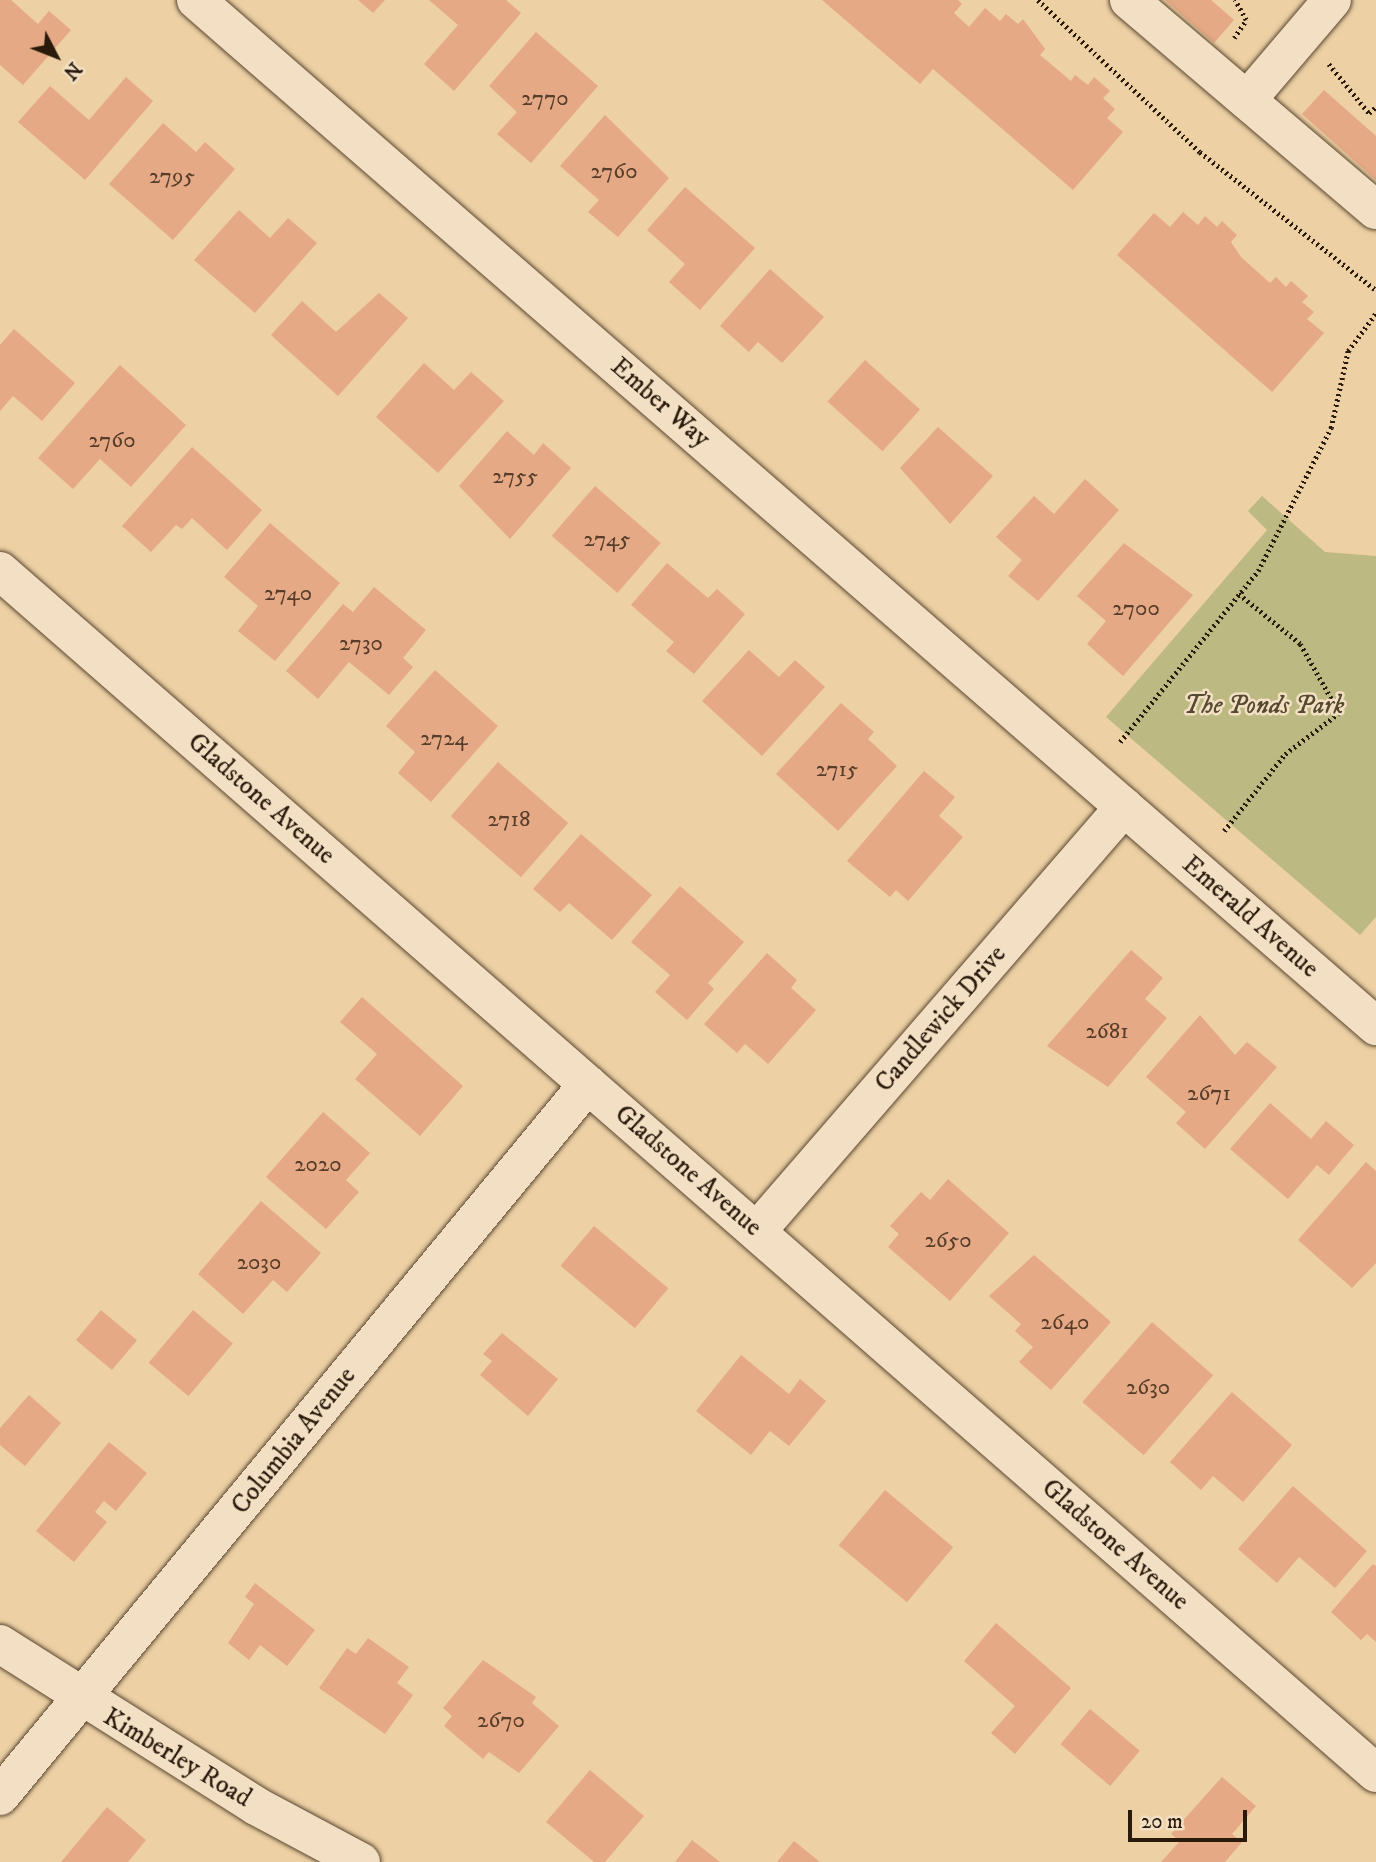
<!DOCTYPE html>
<html>
<head>
<meta charset="utf-8">
<style>
	body { margin:0 }
	#map { position:relative; width:1376px; height:1862px; overflow:hidden; background:#edd0a4; font-family:"IM FELL DW Pica",serif }
	div>[style] { position:absolute }
	.green>* { inset:0; background:#bdb982 }
	.building>* { inset:0; background:#e6a985; transform-origin:0 0 }
	.path>* { height:4.5px; margin-top:-2.25px; transform-origin:0; background:repeating-linear-gradient(90deg,#291a0c 0 2px,transparent 0 5.5px) }
	.roads { filter:drop-shadow(0 0 2px #5a4832) drop-shadow(0 0 2px #5a4832) }
	.minor>* { height:38px; margin:-19px; padding:0 19px; transform-origin:19px; border-radius:19px; background:#f3e0c4 }
	span { translate:-50% -50%; white-space:nowrap; text-align:center; line-height:1.15; -webkit-text-stroke:5px #f3e0c4; paint-order:stroke }
	.number-label { font-size:23px; color:#583e2a }
	.number-label span { -webkit-text-stroke-width:0 }
	.street-label { font-size:26px; color:#291a0c }
	.park-label { font-size:26px; color:#554a2f; font-style:italic }
	.north { position:absolute; left:21px; top:21px; width:70px; height:70px; -webkit-text-stroke:5px #f3e0c4; paint-order:stroke; rotate:132deg; font-size:19px; font-weight:700; line-height:28px; text-align:center; color:#291a0c }
	.north::after { content:''; display:block; margin:auto; width:24px; height:32px; background:#291a0c; clip-path:polygon(50% 0,100% 100%,50% 72%,0 100%) }
	.scale { position:absolute; left:1128px; top:1810px; width:119px; height:32px; box-sizing:border-box; border:4px solid #291a0c; border-top:0; padding-left:9px; font-size:21px; line-height:24px; white-space:nowrap; color:#291a0c; -webkit-text-stroke:5px #f3e0c4; paint-order:stroke }
</style>
</head>
<body>
<div id="map">
	<div class="green">
		<div style="clip-path:polygon(1262px 496px,1325px 552px,1376px 556px,1376px 917px,1360px 935px,1106px 717px,1267px 530px,1248px 511px)"></div>
	</div>
	<div class="building">
		<div style="clip-path:polygon(0 0,11px 0,38px 24px,49px 11px,71px 30px,23px 85px,0 65px)"></div>
		<div style="clip-path:polygon(358px 0,385px 0,373px 13px)"></div>
		<div style="clip-path:polygon(429px 0,506px 0,521px 13px,454px 91px,424px 64px,458px 25px)"></div>
		<div style="clip-path:polygon(822px 0,958px 0,962px 4px,954px 13px,969px 27px,985px 8px,1000px 21px,1006px 14px,1018px 24px,1023px 19px,1045px 49px,1040px 55px,1071px 81px,1075px 75px,1088px 85px,1094px 77px,1110px 91px,1103px 98px,1115px 109px,1107px 118px,1123px 132px,1073px 190px,933px 69px,920px 84px)"></div>
		<div style="clip-path:polygon(1165px 0,1211px 0,1234px 20px,1214px 43px)"></div>
		<div style="clip-path:polygon(536px 32px,598px 86px,531px 163px,497px 134px,517px 112px,489px 86px)"></div>
		<div style="clip-path:polygon(126px 77px,153px 101px,85px 180px,18px 122px,50px 86px,89px 120px)"></div>
		<div style="clip-path:polygon(1324px 90px,1376px 136px,1376px 180px,1302px 114px)"></div>
		<div style="clip-path:polygon(605px 115px,669px 178px,618px 237px,588px 212px,599px 200px,560px 166px)"></div>
		<div style="clip-path:polygon(163px 123px,196px 152px,205px 142px,235px 169px,173px 240px,109px 184px)"></div>
		<div style="clip-path:polygon(685px 187px,755px 248px,700px 310px,669px 282px,685px 264px,647px 230px)"></div>
		<div style="clip-path:polygon(239px 210px,270px 238px,288px 218px,317px 243px,255px 313px,194px 260px)"></div>
		<div style="clip-path:polygon(1183px 212px,1198px 225px,1205px 216px,1217px 227px,1222px 221px,1237px 235px,1231px 242px,1241px 257px,1270px 283px,1276px 277px,1286px 287px,1291px 281px,1308px 296px,1302px 302px,1314px 312px,1307px 319px,1324px 333px,1272px 392px,1117px 255px,1154px 213px,1170px 227px)"></div>
		<div style="clip-path:polygon(770px 269px,824px 317px,782px 363px,758px 342px,749px 352px,720px 326px)"></div>
		<div style="clip-path:polygon(379px 293px,408px 318px,338px 396px,271px 335px,302px 301px,336px 332px)"></div>
		<div style="clip-path:polygon(14px 329px,75px 383px,42px 421px,13px 396px,0 411px,0 345px)"></div>
		<div style="left:865px;top:360px;width:74px;height:56px;rotate:42deg"></div>
		<div style="clip-path:polygon(424px 363px,454px 390px,471px 372px,504px 401px,438px 473px,376px 417px)"></div>
		<div style="clip-path:polygon(120px 365px,186px 425px,131px 487px,100px 459px,73px 489px,38px 458px)"></div>
		<div style="clip-path:polygon(938px 427px,993px 476px,950px 524px,900px 468px)"></div>
		<div style="clip-path:polygon(507px 431px,534px 455px,543px 443px,571px 468px,510px 539px,459px 486px)"></div>
		<div style="clip-path:polygon(192px 447px,262px 510px,227px 550px,192px 518px,182px 529px,176px 525px,151px 552px,122px 526px)"></div>
		<div style="clip-path:polygon(1085px 479px,1119px 510px,1038px 601px,1008px 576px,1022px 560px,996px 537px,1034px 496px,1054px 514px)"></div>
		<div style="left:595px;top:486px;width:87px;height:66px;rotate:41deg"></div>
		<div style="clip-path:polygon(270px 523px,340px 583px,275px 661px,238px 631px,258px 606px,224px 577px)"></div>
		<div style="clip-path:polygon(1124px 543px,1193px 595px,1123px 676px,1087px 644px,1106px 621px,1077px 596px)"></div>
		<div style="clip-path:polygon(667px 563px,708px 598px,717px 589px,745px 614px,694px 674px,666px 651px,674px 642px,631px 605px)"></div>
		<div style="clip-path:polygon(374px 587px,426px 630px,403px 658px,413px 667px,389px 695px,349px 662px,318px 699px,286px 671px,343px 604px,353px 612px)"></div>
		<div style="clip-path:polygon(749px 650px,779px 677px,795px 660px,825px 687px,762px 756px,702px 701px)"></div>
		<div style="clip-path:polygon(435px 670px,498px 726px,431px 802px,398px 773px,415px 752px,386px 726px)"></div>
		<div style="clip-path:polygon(841px 703px,874px 732px,868px 739px,897px 766px,838px 831px,776px 774px)"></div>
		<div style="left:498px;top:762px;width:93px;height:72px;rotate:41deg"></div>
		<div style="clip-path:polygon(924px 771px,955px 797px,939px 816px,963px 837px,908px 901px,896px 890px,890px 897px,847px 861px)"></div>
		<div style="clip-path:polygon(581px 834px,652px 895px,612px 940px,569px 903px,560px 912px,533px 889px)"></div>
		<div style="clip-path:polygon(680px 886px,744px 942px,708px 983px,714px 989px,687px 1020px,655px 992px,670px 975px,631px 942px)"></div>
		<div style="clip-path:polygon(1131px 950px,1163px 978px,1145px 999px,1167px 1018px,1108px 1087px,1047px 1046px)"></div>
		<div style="clip-path:polygon(767px 953px,797px 980px,791px 988px,816px 1010px,768px 1064px,745px 1044px,737px 1053px,704px 1024px)"></div>
		<div style="clip-path:polygon(362px 997px,463px 1086px,420px 1136px,355px 1079px,377px 1054px,340px 1022px)"></div>
		<div style="clip-path:polygon(1200px 1015px,1235px 1055px,1247px 1042px,1277px 1067px,1205px 1149px,1176px 1123px,1186px 1112px,1146px 1077px)"></div>
		<div style="clip-path:polygon(1270px 1103px,1311px 1139px,1326px 1121px,1354px 1145px,1329px 1175px,1317px 1165px,1288px 1199px,1230px 1149px)"></div>
		<div style="clip-path:polygon(323px 1112px,370px 1153px,346px 1180px,359px 1192px,326px 1229px,266px 1177px)"></div>
		<div style="clip-path:polygon(1366px 1162px,1376px 1171px,1376px 1263px,1352px 1288px,1298px 1240px)"></div>
		<div style="clip-path:polygon(948px 1179px,1009px 1233px,950px 1301px,888px 1247px,899px 1234px,890px 1226px,921px 1192px,930px 1200px)"></div>
		<div style="clip-path:polygon(261px 1201px,321px 1253px,287px 1292px,273px 1280px,243px 1314px,198px 1274px)"></div>
		<div style="left:594px;top:1226px;width:97px;height:52px;rotate:40deg"></div>
		<div style="clip-path:polygon(1034px 1255px,1111px 1322px,1051px 1390px,1019px 1362px,1033px 1347px,1015px 1331px,1021px 1324px,989px 1296px)"></div>
		<div style="left:101px;top:1310px;width:47px;height:39px;rotate:40deg"></div>
		<div style="left:193px;top:1310px;width:52px;height:69px;rotate:40deg"></div>
		<div style="left:1152px;top:1322px;width:81px;height:106px;rotate:41deg"></div>
		<div style="clip-path:polygon(502px 1333px,558px 1379px,528px 1416px,480px 1375px,492px 1361px,483px 1354px)"></div>
		<div style="clip-path:polygon(741px 1355px,789px 1394px,800px 1379px,826px 1401px,789px 1446px,770px 1431px,751px 1455px,696px 1411px)"></div>
		<div style="clip-path:polygon(1232px 1392px,1292px 1445px,1243px 1502px,1213px 1476px,1201px 1490px,1170px 1462px)"></div>
		<div style="clip-path:polygon(29px 1395px,61px 1423px,25px 1466px,0 1445px,0 1428px)"></div>
		<div style="clip-path:polygon(109px 1442px,147px 1473px,116px 1511px,104px 1501px,95px 1512px,107px 1522px,74px 1562px,36px 1531px)"></div>
		<div style="clip-path:polygon(1293px 1486px,1367px 1551px,1335px 1588px,1299px 1557px,1277px 1583px,1238px 1549px)"></div>
		<div style="left:885px;top:1490px;width:89px;height:72px;rotate:40deg"></div>
		<div style="clip-path:polygon(1373px 1564px,1376px 1566px,1376px 1642px,1367px 1634px,1361px 1640px,1331px 1612px)"></div>
		<div style="clip-path:polygon(255px 1583px,315px 1630px,287px 1666px,260px 1645px,249px 1660px,228px 1643px,254px 1604px,245px 1597px)"></div>
		<div style="clip-path:polygon(996px 1623px,1071px 1688px,1015px 1754px,991px 1733px,1015px 1706px,964px 1661px)"></div>
		<div style="clip-path:polygon(368px 1638px,409px 1667px,397px 1683px,413px 1695px,385px 1734px,319px 1688px,347px 1648px,356px 1654px)"></div>
		<div style="clip-path:polygon(483px 1660px,536px 1697px,532px 1703px,559px 1726px,519px 1773px,489px 1752px,483px 1759px,444px 1726px,452px 1716px,443px 1708px)"></div>
		<div style="left:1090px;top:1709px;width:65px;height:46px;rotate:40deg"></div>
		<div style="clip-path:polygon(590px 1770px,644px 1816px,605px 1862px,594px 1862px,546px 1822px)"></div>
		<div style="clip-path:polygon(1222px 1777px,1256px 1806px,1232px 1834px,1242px 1842px,1225px 1862px,1161px 1862px,1180px 1841px,1171px 1834px)"></div>
		<div style="clip-path:polygon(107px 1807px,146px 1840px,128px 1862px,61px 1862px)"></div>
		<div style="clip-path:polygon(692px 1840px,720px 1862px,675px 1862px)"></div>
		<div style="clip-path:polygon(794px 1841px,820px 1862px,777px 1862px)"></div>
	</div>
	<div class="path">
		<div style="left:1038px;top:0;width:222px;rotate:43.2deg"></div>
		<div style="left:1200px;top:152px;width:224px;rotate:38.1deg"></div>
		<div style="left:1234px;top:38px;width:22px;rotate:-56deg"></div>
		<div style="left:1246px;top:20px;width:23px;rotate:-119deg"></div>
		<div style="left:1329px;top:64px;width:63px;rotate:50.8deg"></div>
		<div style="left:1369px;top:113px;width:9px;rotate:-41deg"></div>
		<div style="left:1120px;top:742px;width:220px;rotate:-51.1deg"></div>
		<div style="left:1258px;top:571px;width:161px;rotate:-63deg"></div>
		<div style="left:1331px;top:428px;width:79px;rotate:-77.6deg"></div>
		<div style="left:1348px;top:351px;width:47px;rotate:-53.6deg"></div>
		<div style="left:1224px;top:831px;width:98px;rotate:-51.6deg"></div>
		<div style="left:1285px;top:754px;width:68px;rotate:-37.2deg"></div>
		<div style="left:1339px;top:713px;width:79px;rotate:-119.5deg"></div>
		<div style="left:1300px;top:644px;width:80px;rotate:-141.1deg"></div>
	</div>
	<div class="roads">
		<div class="minor">
			<div style="left:196px;top:0;width:1564px;rotate:41.01deg"></div>
			<div style="left:1129px;top:0;width:324px;rotate:40.4deg"></div>
			<div style="left:1247px;top:100px;width:131px;rotate:-49.6deg"></div>
			<div style="left:0;top:571px;width:1827px;rotate:41.14deg"></div>
			<div style="left:757px;top:1231px;width:561px;rotate:-49.12deg"></div>
			<div style="left:0;top:1644px;width:303px;rotate:32.3deg"></div>
			<div style="left:256px;top:1806px;width:119px;rotate:28.1deg"></div>
			<div style="left:0;top:1796px;width:923px;rotate:-50.45deg"></div>
		</div>
	</div>
	<div class="number-label">
		<span style="left:545px;top:99px">2770</span>
		<span style="left:614px;top:172px">2760</span>
		<span style="left:172px;top:177px">2795</span>
		<span style="left:112px;top:441px">2760</span>
		<span style="left:515px;top:477px">2755</span>
		<span style="left:607px;top:540px">2745</span>
		<span style="left:288px;top:594px">2740</span>
		<span style="left:1136px;top:609px">2700</span>
		<span style="left:361px;top:644px">2730</span>
		<span style="left:444px;top:739px">2724</span>
		<span style="left:837px;top:770px">2715</span>
		<span style="left:509px;top:820px">2718</span>
		<span style="left:1107px;top:1032px">2681</span>
		<span style="left:1209px;top:1094px">2671</span>
		<span style="left:318px;top:1165px">2020</span>
		<span style="left:948px;top:1241px">2650</span>
		<span style="left:259px;top:1263px">2030</span>
		<span style="left:1065px;top:1323px">2640</span>
		<span style="left:1148px;top:1388px">2630</span>
		<span style="left:501px;top:1721px">2670</span>
	</div>
	<div class="street-label">
		<span style="left:660px;top:403px;rotate:41deg">Ember Way</span>
		<span style="left:261px;top:799px;rotate:41deg">Gladstone Avenue</span>
		<span style="left:1250px;top:917px;rotate:41deg">Emerald Avenue</span>
		<span style="left:941px;top:1019px;rotate:-49deg">Candlewick Drive</span>
		<span style="left:688px;top:1171px;rotate:41deg">Gladstone Avenue</span>
		<span style="left:294px;top:1441px;rotate:-51deg">Columbia Avenue</span>
		<span style="left:1115px;top:1545px;rotate:41deg">Gladstone Avenue</span>
		<span style="left:177px;top:1758px;rotate:31deg">Kimberley Road</span>
	</div>
	<div class="park-label">
		<span style="left:1264px;top:706px">The Ponds Park</span>
	</div>
	<div class="north">N</div>
	<div class="scale">20 m</div>
</div>
</body>
</html>
